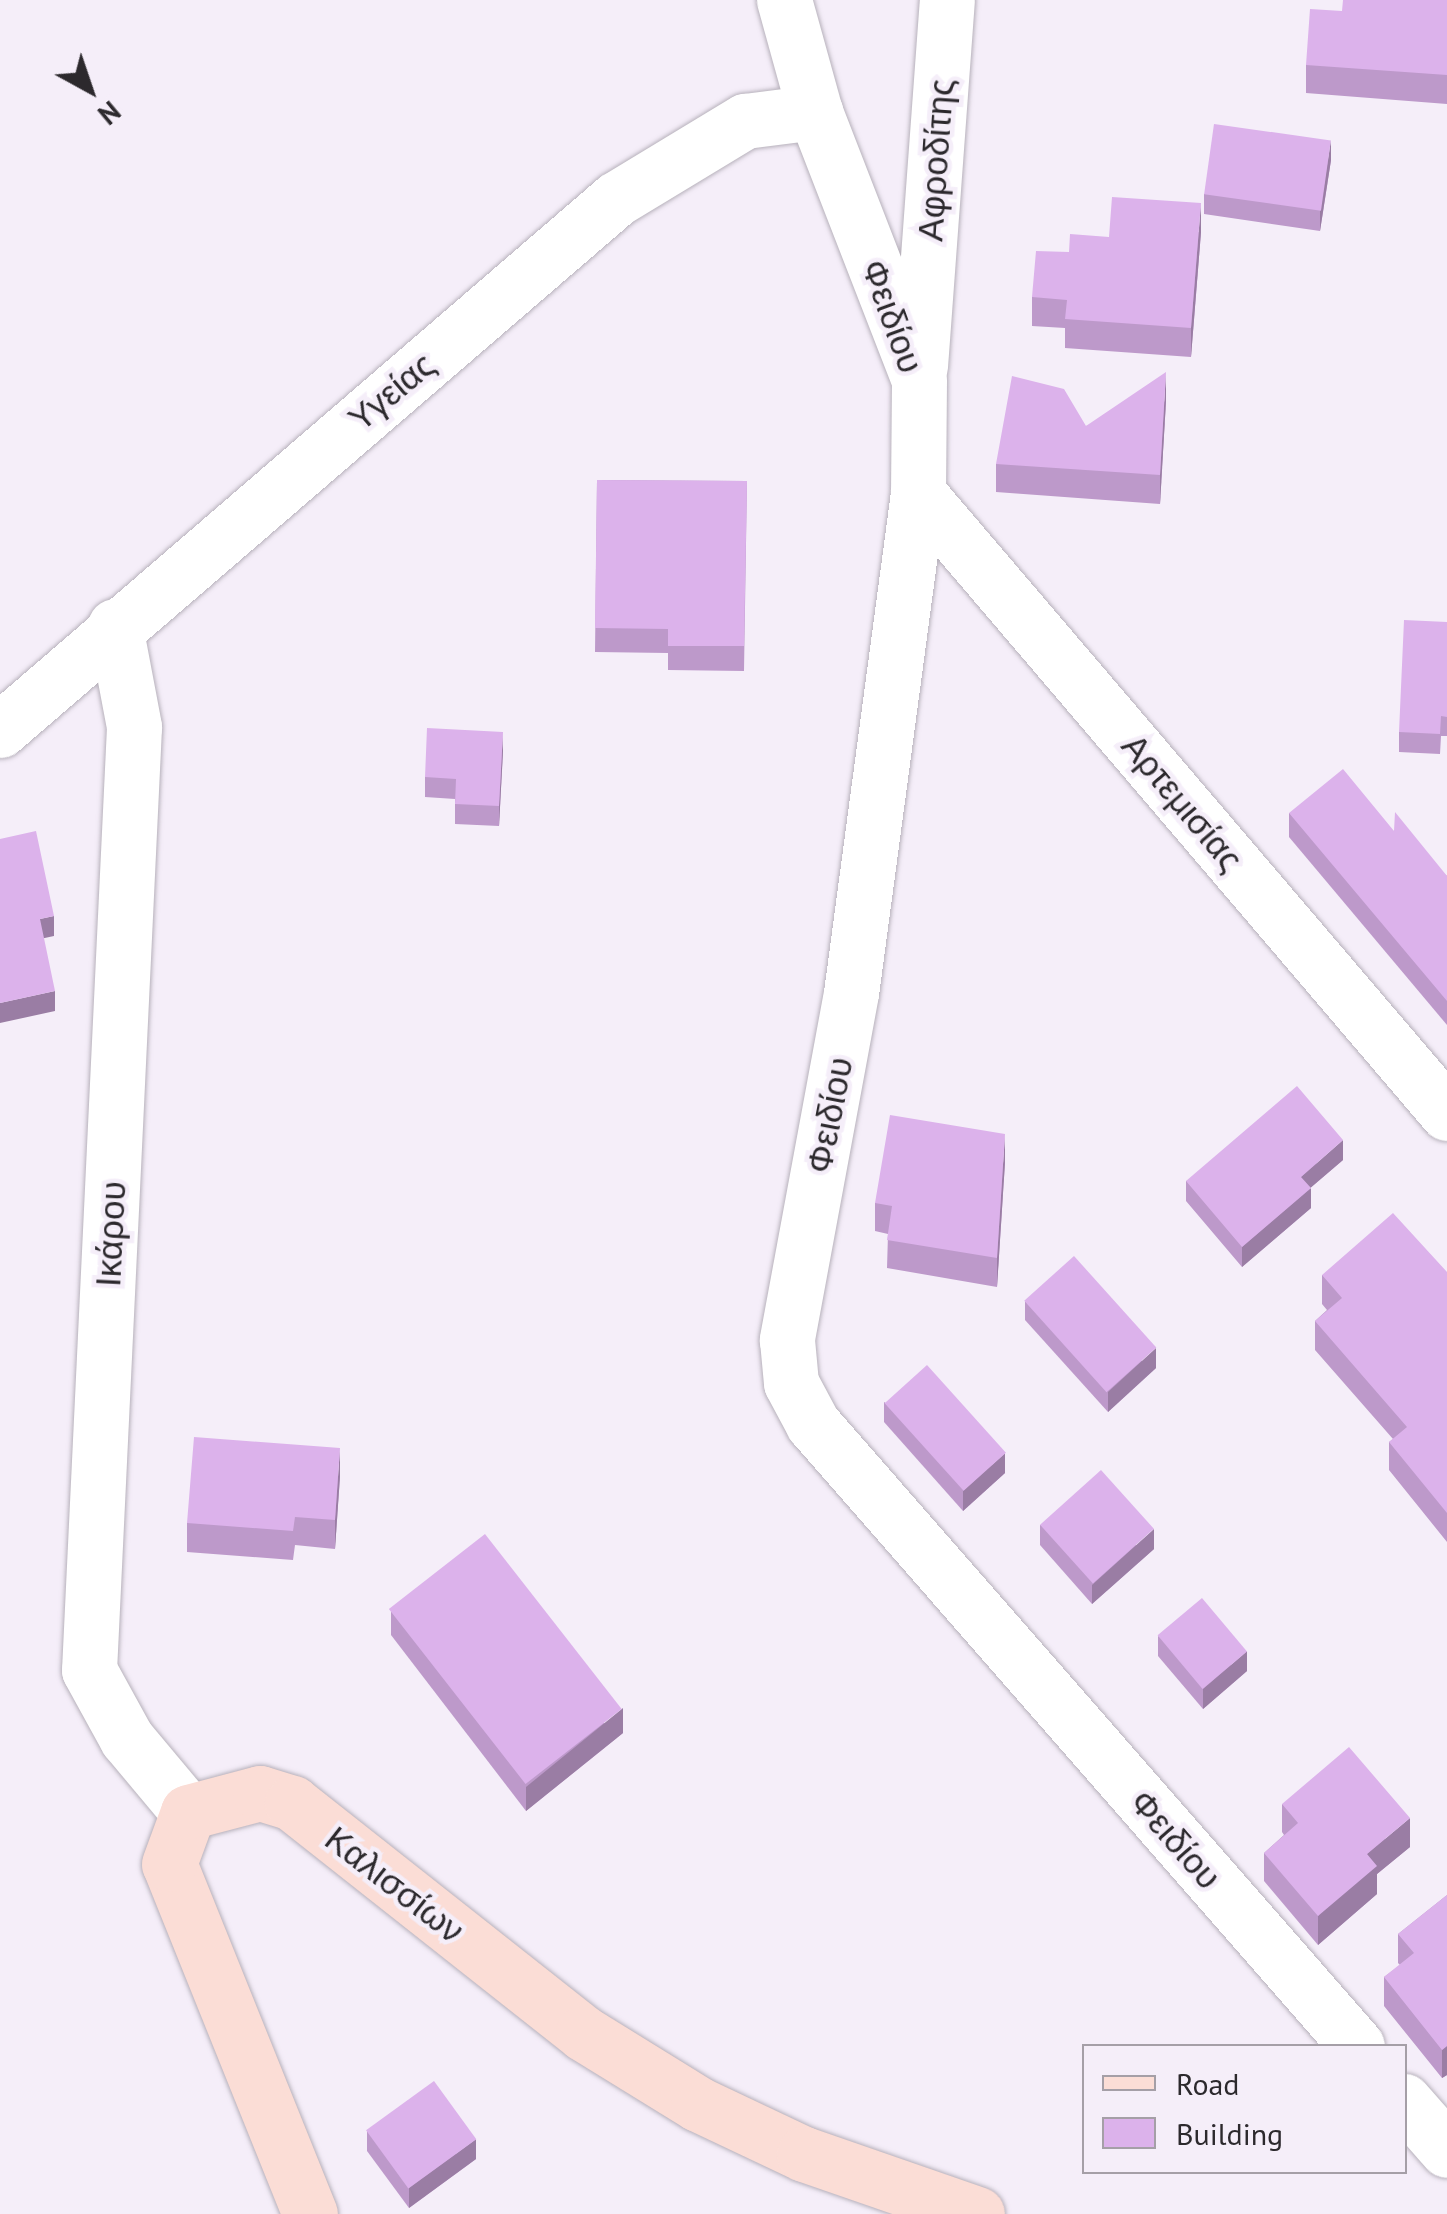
<!DOCTYPE html>
<html>
<head>
<meta charset="utf-8">
<style>
	body { margin:0 }
	#map { position:relative; width:1447px; height:2214px; overflow:hidden; background:#f5eef9; font-family:"PT Sans",sans-serif }
	div>[style] { position:absolute }
	.roads { filter:drop-shadow(0 0 2px #b7b1bb) drop-shadow(0 0 2px #b7b1bb) }
	.minor>* { height:55px; margin:-27.5px; padding:0 27.5px; transform-origin:27.5px; border-radius:27.5px; background:#fff }
	.major>* { height:55px; margin:-27.5px; padding:0 27.5px; transform-origin:27.5px; border-radius:27.5px; background:#fbddd6 }
	.wall>* { inset:0; background:#bd99ca }
	.shaded-wall>* { inset:0; background:#9a7da4 }
	.building>* { inset:0; background:#dcb2eb; transform-origin:0 0 }
	span { translate:-50% -50%; white-space:nowrap; text-align:center; line-height:1.15; -webkit-text-stroke:9px #f5eef9; paint-order:stroke }
	.street-label { font-size:35px; color:#2c292d }
	.legend { position:absolute; left:1082px; top:2044px; width:325px; height:130px; box-sizing:border-box; background:#f5eef9; border:2px solid #a59fa7; margin:0; padding:12px 18px; list-style:none; font-size:30px; color:#2c292d }
	.legend li { display:flex; align-items:center; gap:20px; height:50px }
	.legend b { width:50px; border:2px solid #a59fa7 }
	.north { position:absolute; left:40px; top:40px; width:100px; height:100px; -webkit-text-stroke:8px #f5eef9; paint-order:stroke; rotate:140deg; font-size:28px; font-weight:700; line-height:40px; text-align:center; color:#2c292d }
	.north::after { content:''; display:block; margin:auto; width:35px; height:45px; background:#2c292d; clip-path:polygon(50% 0,100% 100%,50% 72%,0 100%) }
</style>
</head>
<body>
<div id="map">
	<div class="roads">
		<div class="minor">
			<div style="left:784px;top:0;width:116px;rotate:74.5deg"></div>
			<div style="left:815px;top:112px;width:287px;rotate:68.8deg"></div>
			<div style="left:919px;top:380px;width:113px;rotate:90.5deg"></div>
			<div style="left:918px;top:493px;width:504px;rotate:97.63deg"></div>
			<div style="left:851px;top:993px;width:353px;rotate:100.5deg"></div>
			<div style="left:787px;top:1340px;width:43px;rotate:84.7deg"></div>
			<div style="left:791px;top:1383px;width:47px;rotate:61.8deg"></div>
			<div style="left:813px;top:1424px;width:826px;rotate:48.83deg"></div>
			<div style="left:920px;top:366px;width:367px;rotate:-85.8deg"></div>
			<div style="left:918px;top:493px;width:815px;rotate:49.53deg"></div>
			<div style="left:115px;top:626px;width:103px;rotate:79.3deg"></div>
			<div style="left:134px;top:727px;width:944px;rotate:92.73deg"></div>
			<div style="left:89px;top:1670px;width:79px;rotate:61.2deg"></div>
			<div style="left:127px;top:1739px;width:95px;rotate:50.1deg"></div>
			<div style="left:0;top:730px;width:813px;rotate:-40.76deg"></div>
			<div style="left:616px;top:199px;width:151px;rotate:-31.2deg"></div>
			<div style="left:745px;top:121px;width:71px;rotate:-7.3deg"></div>
			<div style="left:1404px;top:2101px;width:65px;rotate:48.7deg"></div>
		</div>
		<div class="major">
			<div style="left:310px;top:2214px;width:377px;rotate:-111.9deg"></div>
			<div style="left:169px;top:1864px;width:55px;rotate:-69.9deg"></div>
			<div style="left:188px;top:1812px;width:74px;rotate:-14.8deg"></div>
			<div style="left:260px;top:1793px;width:34px;rotate:17deg"></div>
			<div style="left:292px;top:1803px;width:371px;rotate:38.3deg"></div>
			<div style="left:583px;top:2033px;width:135px;rotate:31.7deg"></div>
			<div style="left:698px;top:2104px;width:117px;rotate:25.3deg"></div>
			<div style="left:804px;top:2154px;width:183px;rotate:19.1deg"></div>
		</div>
	</div>
	<div class="wall">
		<div style="clip-path:polygon(1447px 0,1447px 104px,1306px 93px,1306px 65px,1342px 11px)"></div>
		<div style="clip-path:polygon(1331px 160px,1320px 231px,1204px 214px,1204px 194px)"></div>
		<div style="clip-path:polygon(1201px 232px,1191px 357px,1065px 348px,1065px 328px,1032px 326px,1032px 297px,1069px 252px,1109px 237px)"></div>
		<div style="clip-path:polygon(1166px 401px,1160px 504px,996px 492px,996px 464px,1086px 426px)"></div>
		<div style="clip-path:polygon(597px 480px,747px 481px,744px 671px,668px 670px,668px 653px,595px 652px)"></div>
		<div style="clip-path:polygon(1447px 622px,1447px 736px,1441px 736px,1440px 754px,1399px 752px,1399px 732px)"></div>
		<div style="clip-path:polygon(503px 751px,499px 826px,455px 824px,455px 799px,425px 797px,425px 777px)"></div>
		<div style="clip-path:polygon(1289px 813px,1394px 831px,1447px 876px,1447px 1025px,1289px 837px)"></div>
		<div style="clip-path:polygon(1343px 1160px,1310px 1188px,1311px 1208px,1242px 1267px,1186px 1201px,1186px 1181px)"></div>
		<div style="clip-path:polygon(1005px 1162px,997px 1287px,887px 1268px,888px 1234px,875px 1231px,875px 1203px)"></div>
		<div style="clip-path:polygon(1447px 1272px,1447px 1542px,1389px 1470px,1389px 1442px,1393px 1439px,1315px 1350px,1315px 1321px,1327px 1310px,1322px 1304px,1322px 1275px)"></div>
		<div style="clip-path:polygon(1025px 1301px,1156px 1368px,1108px 1412px,1025px 1320px)"></div>
		<div style="clip-path:polygon(884px 1402px,1005px 1473px,963px 1511px,884px 1422px)"></div>
		<div style="clip-path:polygon(340px 1476px,335px 1549px,295px 1545px,293px 1560px,187px 1552px,187px 1523px)"></div>
		<div style="clip-path:polygon(1040px 1525px,1154px 1549px,1092px 1604px,1040px 1545px)"></div>
		<div style="clip-path:polygon(391px 1611px,623px 1733px,526px 1811px,391px 1635px)"></div>
		<div style="clip-path:polygon(1158px 1636px,1247px 1671px,1203px 1709px,1158px 1656px)"></div>
		<div style="clip-path:polygon(1282px 1804px,1410px 1847px,1377px 1874px,1377px 1894px,1318px 1945px,1264px 1881px,1264px 1853px,1284px 1835px,1282px 1832px)"></div>
		<div style="clip-path:polygon(1447px 1895px,1447px 2075px,1442px 2078px,1384px 2006px,1384px 1977px,1400px 1965px,1398px 1963px,1398px 1934px)"></div>
		<div style="clip-path:polygon(367px 2131px,476px 2159px,409px 2208px,367px 2151px)"></div>
	</div>
	<div class="shaded-wall">
		<div style="clip-path:polygon(1331px 140px,1331px 160px,1320px 231px,1320px 211px)"></div>
		<div style="clip-path:polygon(1201px 203px,1201px 232px,1191px 357px,1191px 328px)"></div>
		<div style="clip-path:polygon(1166px 372px,1166px 401px,1160px 504px,1160px 475px)"></div>
		<div style="clip-path:polygon(503px 732px,503px 751px,499px 826px,499px 806px)"></div>
		<div style="clip-path:polygon(54px 916px,54px 936px,40px 939px,40px 919px)"></div>
		<div style="clip-path:polygon(55px 991px,55px 1011px,0 1023px,0 1003px)"></div>
		<div style="clip-path:polygon(1005px 1134px,1005px 1162px,997px 1287px,997px 1258px)"></div>
		<div style="clip-path:polygon(1343px 1140px,1343px 1160px,1301px 1196px,1301px 1177px)"></div>
		<div style="clip-path:polygon(1311px 1188px,1311px 1208px,1242px 1267px,1242px 1247px)"></div>
		<div style="clip-path:polygon(1156px 1348px,1156px 1368px,1108px 1412px,1108px 1392px)"></div>
		<div style="clip-path:polygon(340px 1448px,340px 1476px,335px 1549px,335px 1520px)"></div>
		<div style="clip-path:polygon(1005px 1453px,1005px 1473px,963px 1511px,963px 1491px)"></div>
		<div style="clip-path:polygon(1154px 1529px,1154px 1549px,1092px 1604px,1092px 1585px)"></div>
		<div style="clip-path:polygon(1247px 1651px,1247px 1671px,1203px 1709px,1203px 1689px)"></div>
		<div style="clip-path:polygon(623px 1708px,623px 1733px,526px 1811px,526px 1787px)"></div>
		<div style="clip-path:polygon(1410px 1818px,1410px 1847px,1377px 1874px,1377px 1894px,1318px 1945px,1318px 1916px,1367px 1854px)"></div>
		<div style="clip-path:polygon(1447px 2046px,1447px 2075px,1442px 2078px,1442px 2050px)"></div>
		<div style="clip-path:polygon(476px 2139px,476px 2159px,409px 2208px,409px 2188px)"></div>
	</div>
	<div class="building">
		<div style="clip-path:polygon(1343px 0,1447px 0,1447px 75px,1306px 65px,1310px 9px,1342px 11px)"></div>
		<div style="left:1214px;top:124px;width:118px;height:71px;rotate:8deg"></div>
		<div style="clip-path:polygon(1112px 197px,1201px 203px,1191px 328px,1065px 319px,1067px 300px,1032px 297px,1036px 251px,1069px 252px,1070px 234px,1109px 237px)"></div>
		<div style="clip-path:polygon(1166px 372px,1160px 475px,996px 464px,1012px 376px,1064px 389px,1086px 426px)"></div>
		<div style="clip-path:polygon(597px 480px,747px 481px,744px 646px,668px 646px,668px 629px,595px 628px)"></div>
		<div style="clip-path:polygon(1404px 620px,1447px 622px,1447px 717px,1441px 716px,1440px 734px,1399px 732px)"></div>
		<div style="clip-path:polygon(427px 728px,503px 732px,499px 806px,455px 804px,456px 779px,425px 777px)"></div>
		<div style="clip-path:polygon(1343px 769px,1394px 831px,1395px 812px,1447px 876px,1447px 1001px,1289px 813px)"></div>
		<div style="clip-path:polygon(36px 831px,54px 916px,40px 919px,55px 991px,0 1003px,0 839px)"></div>
		<div style="clip-path:polygon(1297px 1086px,1343px 1140px,1301px 1177px,1311px 1188px,1242px 1247px,1186px 1181px)"></div>
		<div style="clip-path:polygon(890px 1115px,1005px 1134px,997px 1258px,887px 1240px,892px 1206px,875px 1203px)"></div>
		<div style="clip-path:polygon(1393px 1213px,1447px 1272px,1447px 1513px,1389px 1442px,1407px 1427px,1315px 1321px,1342px 1298px,1322px 1275px)"></div>
		<div style="left:1074px;top:1256px;width:123px;height:67px;rotate:48deg"></div>
		<div style="left:927px;top:1365px;width:118px;height:57px;rotate:48deg"></div>
		<div style="clip-path:polygon(194px 1437px,340px 1448px,335px 1520px,295px 1517px,293px 1531px,187px 1523px)"></div>
		<div style="left:1101px;top:1470px;width:79px;height:82px;rotate:48deg"></div>
		<div style="left:485px;top:1534px;width:222px;height:122px;rotate:52deg"></div>
		<div style="left:1202px;top:1598px;width:70px;height:58px;rotate:50deg"></div>
		<div style="clip-path:polygon(1349px 1747px,1410px 1818px,1367px 1854px,1377px 1866px,1318px 1916px,1264px 1853px,1298px 1823px,1282px 1804px)"></div>
		<div style="clip-path:polygon(1447px 1895px,1447px 2046px,1442px 2050px,1384px 1977px,1414px 1953px,1398px 1934px)"></div>
		<div style="left:434px;top:2081px;width:72px;height:84px;rotate:54deg"></div>
	</div>
	<div class="street-label">
		<span style="left:935px;top:160px;rotate:-86deg">Αφροδίτης</span>
		<span style="left:893px;top:316px;rotate:70deg">Φειδίου</span>
		<span style="left:391px;top:391px;rotate:-40deg">Υγείας</span>
		<span style="left:1183px;top:802px;rotate:50deg">Αρτεμισίας</span>
		<span style="left:829px;top:1115px;rotate:-79deg">Φειδίου</span>
		<span style="left:110px;top:1234px;rotate:-87deg">Ικάρου</span>
		<span style="left:1176px;top:1839px;rotate:49deg">Φειδίου</span>
		<span style="left:395px;top:1884px;rotate:38deg">Καλισσίων</span>
	</div>
	<ul class="legend">
	<li><b style="height:12px;background:#fbddd6"></b>Road</li>
	<li><b style="height:28px;background:#dcb2eb"></b>Building</li>
	</ul>
	<div class="north">N</div>
</div>
</body>
</html>
